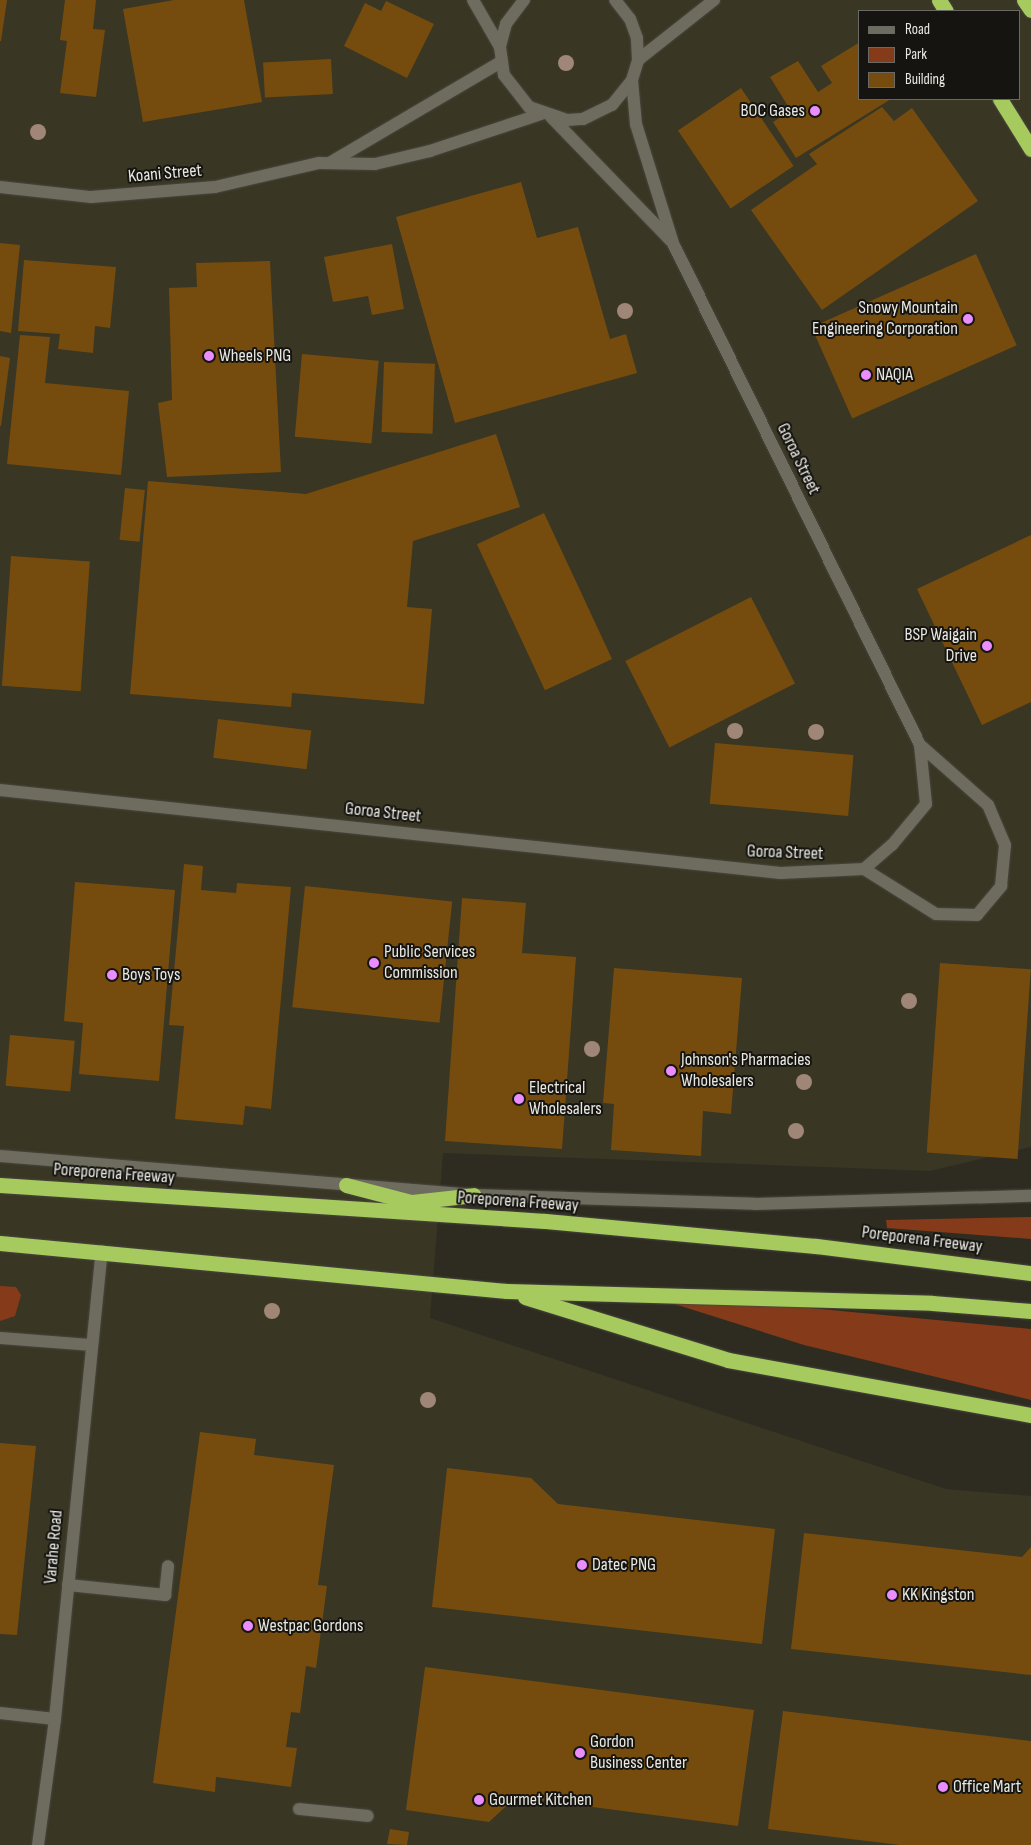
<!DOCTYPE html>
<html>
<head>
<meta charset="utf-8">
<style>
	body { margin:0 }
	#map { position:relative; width:1031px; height:1845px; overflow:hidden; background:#2e2c21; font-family:"Sofia Sans Condensed",sans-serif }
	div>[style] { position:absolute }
	.built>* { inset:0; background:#393624 }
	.green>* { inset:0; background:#853b1a }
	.building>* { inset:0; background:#764c0e; transform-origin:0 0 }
	.roads { filter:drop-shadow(0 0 1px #49473e) drop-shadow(0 0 1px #49473e) }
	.minor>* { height:12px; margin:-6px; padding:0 6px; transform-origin:6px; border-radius:6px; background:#6e6c5f }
	.highway>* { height:15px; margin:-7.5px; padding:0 7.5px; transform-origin:7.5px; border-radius:7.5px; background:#a6ca5d }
	.trees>* { width:16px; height:16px; margin:-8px; border-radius:50%; background:#a08677 }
	.dots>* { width:14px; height:14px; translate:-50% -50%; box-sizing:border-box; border:2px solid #151410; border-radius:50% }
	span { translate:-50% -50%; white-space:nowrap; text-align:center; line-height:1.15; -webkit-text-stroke:4px #151410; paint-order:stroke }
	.poi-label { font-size:18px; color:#e9e8e1 }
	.right { translate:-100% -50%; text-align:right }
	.left { translate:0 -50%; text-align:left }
	.street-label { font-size:18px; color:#e9e8e1 }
	.legend { position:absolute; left:858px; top:10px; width:162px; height:90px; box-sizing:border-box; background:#151410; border:1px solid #6a6964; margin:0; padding:6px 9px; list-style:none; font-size:15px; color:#e9e8e1 }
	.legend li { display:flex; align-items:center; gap:10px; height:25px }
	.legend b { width:25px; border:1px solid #6a6964 }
</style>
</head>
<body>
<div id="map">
	<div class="built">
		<div style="clip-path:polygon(evenodd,0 0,1031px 0,1031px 1147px,930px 1171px,443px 1153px,430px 1318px,946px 1489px,1031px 1496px,1031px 1845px,0 1845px,0 0,860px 11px,1020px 11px,1020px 99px,860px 99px,860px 11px)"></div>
	</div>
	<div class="green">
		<div style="clip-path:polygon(1031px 1217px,1031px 1239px,887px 1228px,886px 1220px)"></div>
		<div style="clip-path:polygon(0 1286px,16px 1287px,21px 1295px,15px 1316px,0 1321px)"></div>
		<div style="clip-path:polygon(660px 1294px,1031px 1329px,1031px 1400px,804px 1345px,646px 1295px)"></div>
	</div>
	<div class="building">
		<div style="clip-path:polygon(0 0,7px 0,1px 41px,0 41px)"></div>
		<div style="clip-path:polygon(65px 0,96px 0,93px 29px,105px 30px,96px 97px,60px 93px,67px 41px,60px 40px)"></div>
		<div style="clip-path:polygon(174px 0,244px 0,262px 102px,143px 122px,123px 9px)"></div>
		<div style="clip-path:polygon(386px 1px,434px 24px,407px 78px,344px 46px,365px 3px,381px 11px)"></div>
		<div style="clip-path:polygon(860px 42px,860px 99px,891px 99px,796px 158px,773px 122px,791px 111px,770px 77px,798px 61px,818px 92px,832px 83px,821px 66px)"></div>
		<div style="left:331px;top:59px;width:35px;height:68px;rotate:87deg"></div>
		<div style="left:741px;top:88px;width:94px;height:76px;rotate:56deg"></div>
		<div style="clip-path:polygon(882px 107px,894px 121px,912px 108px,978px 201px,822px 310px,751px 210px,817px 164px,809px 154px)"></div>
		<div style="clip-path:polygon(521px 182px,537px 238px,578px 227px,610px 339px,626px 334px,637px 373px,455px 423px,396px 217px)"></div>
		<div style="clip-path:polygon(0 243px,20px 245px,11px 333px,0 331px)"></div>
		<div style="clip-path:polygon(392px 244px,404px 309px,372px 315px,368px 296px,333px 302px,324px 257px)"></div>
		<div style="left:976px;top:254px;width:100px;height:180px;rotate:66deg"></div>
		<div style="clip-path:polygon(24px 260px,116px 267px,110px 328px,95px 326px,93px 353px,58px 349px,60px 334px,18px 331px)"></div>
		<div style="clip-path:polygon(270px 261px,281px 472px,167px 477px,158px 403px,172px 400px,169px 288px,197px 287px,196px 263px)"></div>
		<div style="clip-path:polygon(20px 335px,50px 337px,45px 383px,129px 391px,121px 475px,7px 464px)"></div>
		<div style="left:302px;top:354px;width:77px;height:83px;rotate:5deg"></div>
		<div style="clip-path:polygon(0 356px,10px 358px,1px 426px,0 426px)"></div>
		<div style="left:384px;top:362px;width:51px;height:70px;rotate:2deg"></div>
		<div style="clip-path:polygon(496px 434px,520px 507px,413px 541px,407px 607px,432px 609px,424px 704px,292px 693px,291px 707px,130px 694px,148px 481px,306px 494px)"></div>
		<div style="left:125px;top:488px;width:20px;height:52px;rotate:6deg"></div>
		<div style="left:544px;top:513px;width:161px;height:74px;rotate:65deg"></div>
		<div style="clip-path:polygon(1031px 535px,1031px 702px,982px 725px,917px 589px)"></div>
		<div style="left:11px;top:556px;width:79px;height:130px;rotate:4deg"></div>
		<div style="left:751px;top:597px;width:97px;height:141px;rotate:63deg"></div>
		<div style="left:218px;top:719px;width:94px;height:39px;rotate:7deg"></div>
		<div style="left:715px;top:743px;width:139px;height:61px;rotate:5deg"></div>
		<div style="clip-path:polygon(184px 864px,203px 866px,201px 890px,236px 893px,237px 883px,291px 887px,271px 1109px,245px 1106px,243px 1125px,175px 1119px,184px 1026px,169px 1025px)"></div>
		<div style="clip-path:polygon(75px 882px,175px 890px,159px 1081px,79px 1074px,83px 1023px,64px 1021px)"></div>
		<div style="left:305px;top:886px;width:148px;height:122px;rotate:6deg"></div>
		<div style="clip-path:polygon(462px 898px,526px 903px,522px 953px,576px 957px,562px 1149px,445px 1141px)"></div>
		<div style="left:940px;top:963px;width:91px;height:190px;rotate:4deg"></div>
		<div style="clip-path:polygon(614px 968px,742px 978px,731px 1114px,703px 1111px,701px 1156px,611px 1150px,614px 1104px,603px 1103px)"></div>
		<div style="left:10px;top:1035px;width:65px;height:51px;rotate:5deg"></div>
		<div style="clip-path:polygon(200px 1432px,256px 1439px,254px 1455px,334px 1465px,318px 1585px,327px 1586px,316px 1668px,306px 1666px,300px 1713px,291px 1712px,286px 1747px,297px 1748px,291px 1787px,216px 1777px,215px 1792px,153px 1783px)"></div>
		<div style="clip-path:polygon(0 1443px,36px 1446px,17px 1635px,0 1634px)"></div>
		<div style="clip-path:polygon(447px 1468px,531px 1478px,558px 1504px,775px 1529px,762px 1644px,432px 1607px)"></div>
		<div style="clip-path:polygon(804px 1533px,1022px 1557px,1031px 1547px,1031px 1675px,791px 1649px)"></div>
		<div style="clip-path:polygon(425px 1667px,754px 1710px,738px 1826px,516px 1797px,489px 1822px,406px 1810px)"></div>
		<div style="clip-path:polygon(783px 1711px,1031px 1741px,1031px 1845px,900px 1845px,768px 1829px)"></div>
		<div style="clip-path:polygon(390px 1829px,409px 1832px,407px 1845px,387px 1844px)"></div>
	</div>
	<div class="roads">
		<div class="minor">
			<div style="left:473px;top:0;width:54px;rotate:60.1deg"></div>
			<div style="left:524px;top:0;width:30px;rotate:127deg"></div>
			<div style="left:506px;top:24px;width:24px;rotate:105deg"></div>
			<div style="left:500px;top:47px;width:28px;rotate:82deg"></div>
			<div style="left:504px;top:75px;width:41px;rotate:52deg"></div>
			<div style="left:529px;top:107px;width:40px;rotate:18.9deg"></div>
			<div style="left:567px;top:120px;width:16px;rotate:-4deg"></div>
			<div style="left:583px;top:119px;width:32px;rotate:-26deg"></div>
			<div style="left:612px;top:105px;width:32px;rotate:-51deg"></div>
			<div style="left:632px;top:80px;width:21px;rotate:-73deg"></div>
			<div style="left:638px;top:60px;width:22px;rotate:-93deg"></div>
			<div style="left:637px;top:38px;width:20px;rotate:-110deg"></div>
			<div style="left:630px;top:19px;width:24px;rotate:-128deg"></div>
			<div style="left:638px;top:60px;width:97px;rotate:-38.3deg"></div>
			<div style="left:551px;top:117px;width:173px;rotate:45.9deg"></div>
			<div style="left:331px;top:162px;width:197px;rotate:-30.5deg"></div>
			<div style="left:0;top:187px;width:92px;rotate:6.3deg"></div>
			<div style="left:91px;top:197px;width:124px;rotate:-4.6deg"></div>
			<div style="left:215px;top:187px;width:107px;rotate:-13deg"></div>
			<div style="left:319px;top:163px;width:56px;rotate:1deg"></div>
			<div style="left:375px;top:164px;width:57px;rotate:-13.3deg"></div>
			<div style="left:430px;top:151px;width:117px;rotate:-18.4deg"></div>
			<div style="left:0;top:790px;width:785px;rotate:6.07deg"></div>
			<div style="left:781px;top:873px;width:83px;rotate:-2.8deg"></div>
			<div style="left:864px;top:869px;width:37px;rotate:-41deg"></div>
			<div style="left:892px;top:845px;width:53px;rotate:-50.3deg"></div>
			<div style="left:926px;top:804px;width:59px;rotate:-95.8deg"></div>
			<div style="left:920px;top:745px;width:559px;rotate:-116.2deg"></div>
			<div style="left:673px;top:243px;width:125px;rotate:-107.3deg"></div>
			<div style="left:636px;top:124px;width:44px;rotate:-95.2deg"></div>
			<div style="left:864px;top:869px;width:85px;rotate:32deg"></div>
			<div style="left:936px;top:914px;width:41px;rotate:1.4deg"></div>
			<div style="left:977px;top:915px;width:38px;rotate:-50deg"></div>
			<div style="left:1001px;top:886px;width:41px;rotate:-84.4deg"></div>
			<div style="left:1005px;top:845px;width:43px;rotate:-113deg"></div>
			<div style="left:988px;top:805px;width:91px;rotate:-138.6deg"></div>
			<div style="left:0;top:1156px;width:476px;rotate:4.7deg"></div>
			<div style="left:474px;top:1195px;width:281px;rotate:1.8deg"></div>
			<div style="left:755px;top:1204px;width:276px;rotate:-1.7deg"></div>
			<div style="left:0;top:1338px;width:90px;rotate:4.4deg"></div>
			<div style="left:68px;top:1585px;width:98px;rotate:5.9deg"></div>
			<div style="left:165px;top:1595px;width:29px;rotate:-84deg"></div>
			<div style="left:0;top:1713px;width:55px;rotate:6.2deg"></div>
			<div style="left:299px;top:1809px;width:69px;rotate:5.8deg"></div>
			<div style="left:38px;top:1845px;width:127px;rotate:-82.3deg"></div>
			<div style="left:55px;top:1719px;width:470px;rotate:-84.3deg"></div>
		</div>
		<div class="highway">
			<div style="left:939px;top:0;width:13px;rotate:58deg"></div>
			<div style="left:1024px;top:0;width:12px;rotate:55deg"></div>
			<div style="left:1000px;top:99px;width:59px;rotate:58.2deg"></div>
			<div style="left:0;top:1185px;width:546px;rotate:3.78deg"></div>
			<div style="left:545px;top:1221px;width:272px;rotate:5.3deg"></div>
			<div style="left:816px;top:1246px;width:217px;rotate:7.2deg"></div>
			<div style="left:346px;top:1185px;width:79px;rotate:14.7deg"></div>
			<div style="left:412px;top:1202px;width:62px;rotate:-6.4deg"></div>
			<div style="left:0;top:1243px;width:509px;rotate:5.41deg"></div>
			<div style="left:507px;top:1291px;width:425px;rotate:1.6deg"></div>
			<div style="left:932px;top:1303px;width:99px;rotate:4.6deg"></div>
			<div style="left:525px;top:1297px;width:213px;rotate:17.2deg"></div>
			<div style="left:728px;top:1360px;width:308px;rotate:10.3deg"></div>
		</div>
	</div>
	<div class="trees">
		<div style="left:566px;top:63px"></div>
		<div style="left:38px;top:132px"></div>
		<div style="left:625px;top:311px"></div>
		<div style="left:735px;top:731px"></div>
		<div style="left:816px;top:732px"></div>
		<div style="left:909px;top:1001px"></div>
		<div style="left:592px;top:1049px"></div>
		<div style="left:804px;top:1082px"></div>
		<div style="left:796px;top:1131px"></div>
		<div style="left:272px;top:1311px"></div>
		<div style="left:428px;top:1400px"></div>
	</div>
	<div class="dots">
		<div style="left:815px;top:111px;background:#ea8dfd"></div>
		<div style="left:968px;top:319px;background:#ea8dfd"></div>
		<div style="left:209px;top:356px;background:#ea8dfd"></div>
		<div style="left:866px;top:375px;background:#ea8dfd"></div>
		<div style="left:987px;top:646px;background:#ea8dfd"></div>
		<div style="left:374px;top:963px;background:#ea8dfd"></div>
		<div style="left:112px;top:975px;background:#ea8dfd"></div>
		<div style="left:671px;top:1071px;background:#ea8dfd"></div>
		<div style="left:519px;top:1099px;background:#ea8dfd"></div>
		<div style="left:582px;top:1565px;background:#ea8dfd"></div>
		<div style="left:892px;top:1595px;background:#ea8dfd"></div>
		<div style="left:248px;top:1626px;background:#ea8dfd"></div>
		<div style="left:580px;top:1753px;background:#ea8dfd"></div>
		<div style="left:943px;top:1787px;background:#ea8dfd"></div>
		<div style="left:479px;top:1800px;background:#ea8dfd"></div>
	</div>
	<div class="poi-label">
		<span class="right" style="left:805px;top:111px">BOC Gases</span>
		<span class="right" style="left:958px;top:319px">Snowy Mountain<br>Engineering Corporation</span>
		<span class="left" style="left:219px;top:356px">Wheels PNG</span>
		<span class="left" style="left:876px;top:375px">NAQIA</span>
		<span class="right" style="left:977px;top:646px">BSP Waigain<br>Drive</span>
		<span class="left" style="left:384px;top:963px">Public Services<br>Commission</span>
		<span class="left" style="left:122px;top:975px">Boys Toys</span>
		<span class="left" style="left:681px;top:1071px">Johnson's Pharmacies<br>Wholesalers</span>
		<span class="left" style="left:529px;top:1099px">Electrical<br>Wholesalers</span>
		<span class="left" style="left:592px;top:1565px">Datec PNG</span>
		<span class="left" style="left:902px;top:1595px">KK Kingston</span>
		<span class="left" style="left:258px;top:1626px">Westpac Gordons</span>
		<span class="left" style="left:590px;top:1753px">Gordon<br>Business Center</span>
		<span class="left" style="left:953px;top:1787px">Office Mart</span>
		<span class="left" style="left:489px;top:1800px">Gourmet Kitchen</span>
	</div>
	<div class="street-label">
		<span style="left:165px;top:174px;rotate:-5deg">Koani Street</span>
		<span style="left:798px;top:459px;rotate:64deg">Goroa Street</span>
		<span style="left:383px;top:813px;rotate:6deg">Goroa Street</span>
		<span style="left:785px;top:853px;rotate:2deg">Goroa Street</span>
		<span style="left:114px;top:1174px;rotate:4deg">Poreporena Freeway</span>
		<span style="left:518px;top:1202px;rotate:4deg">Poreporena Freeway</span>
		<span style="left:922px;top:1240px;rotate:7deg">Poreporena Freeway</span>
		<span style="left:54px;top:1547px;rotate:-85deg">Varahe Road</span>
	</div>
	<ul class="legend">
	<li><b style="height:6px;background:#6e6c5f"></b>Road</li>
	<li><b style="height:14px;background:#853b1a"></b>Park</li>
	<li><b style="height:14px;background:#764c0e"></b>Building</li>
	</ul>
</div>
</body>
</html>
